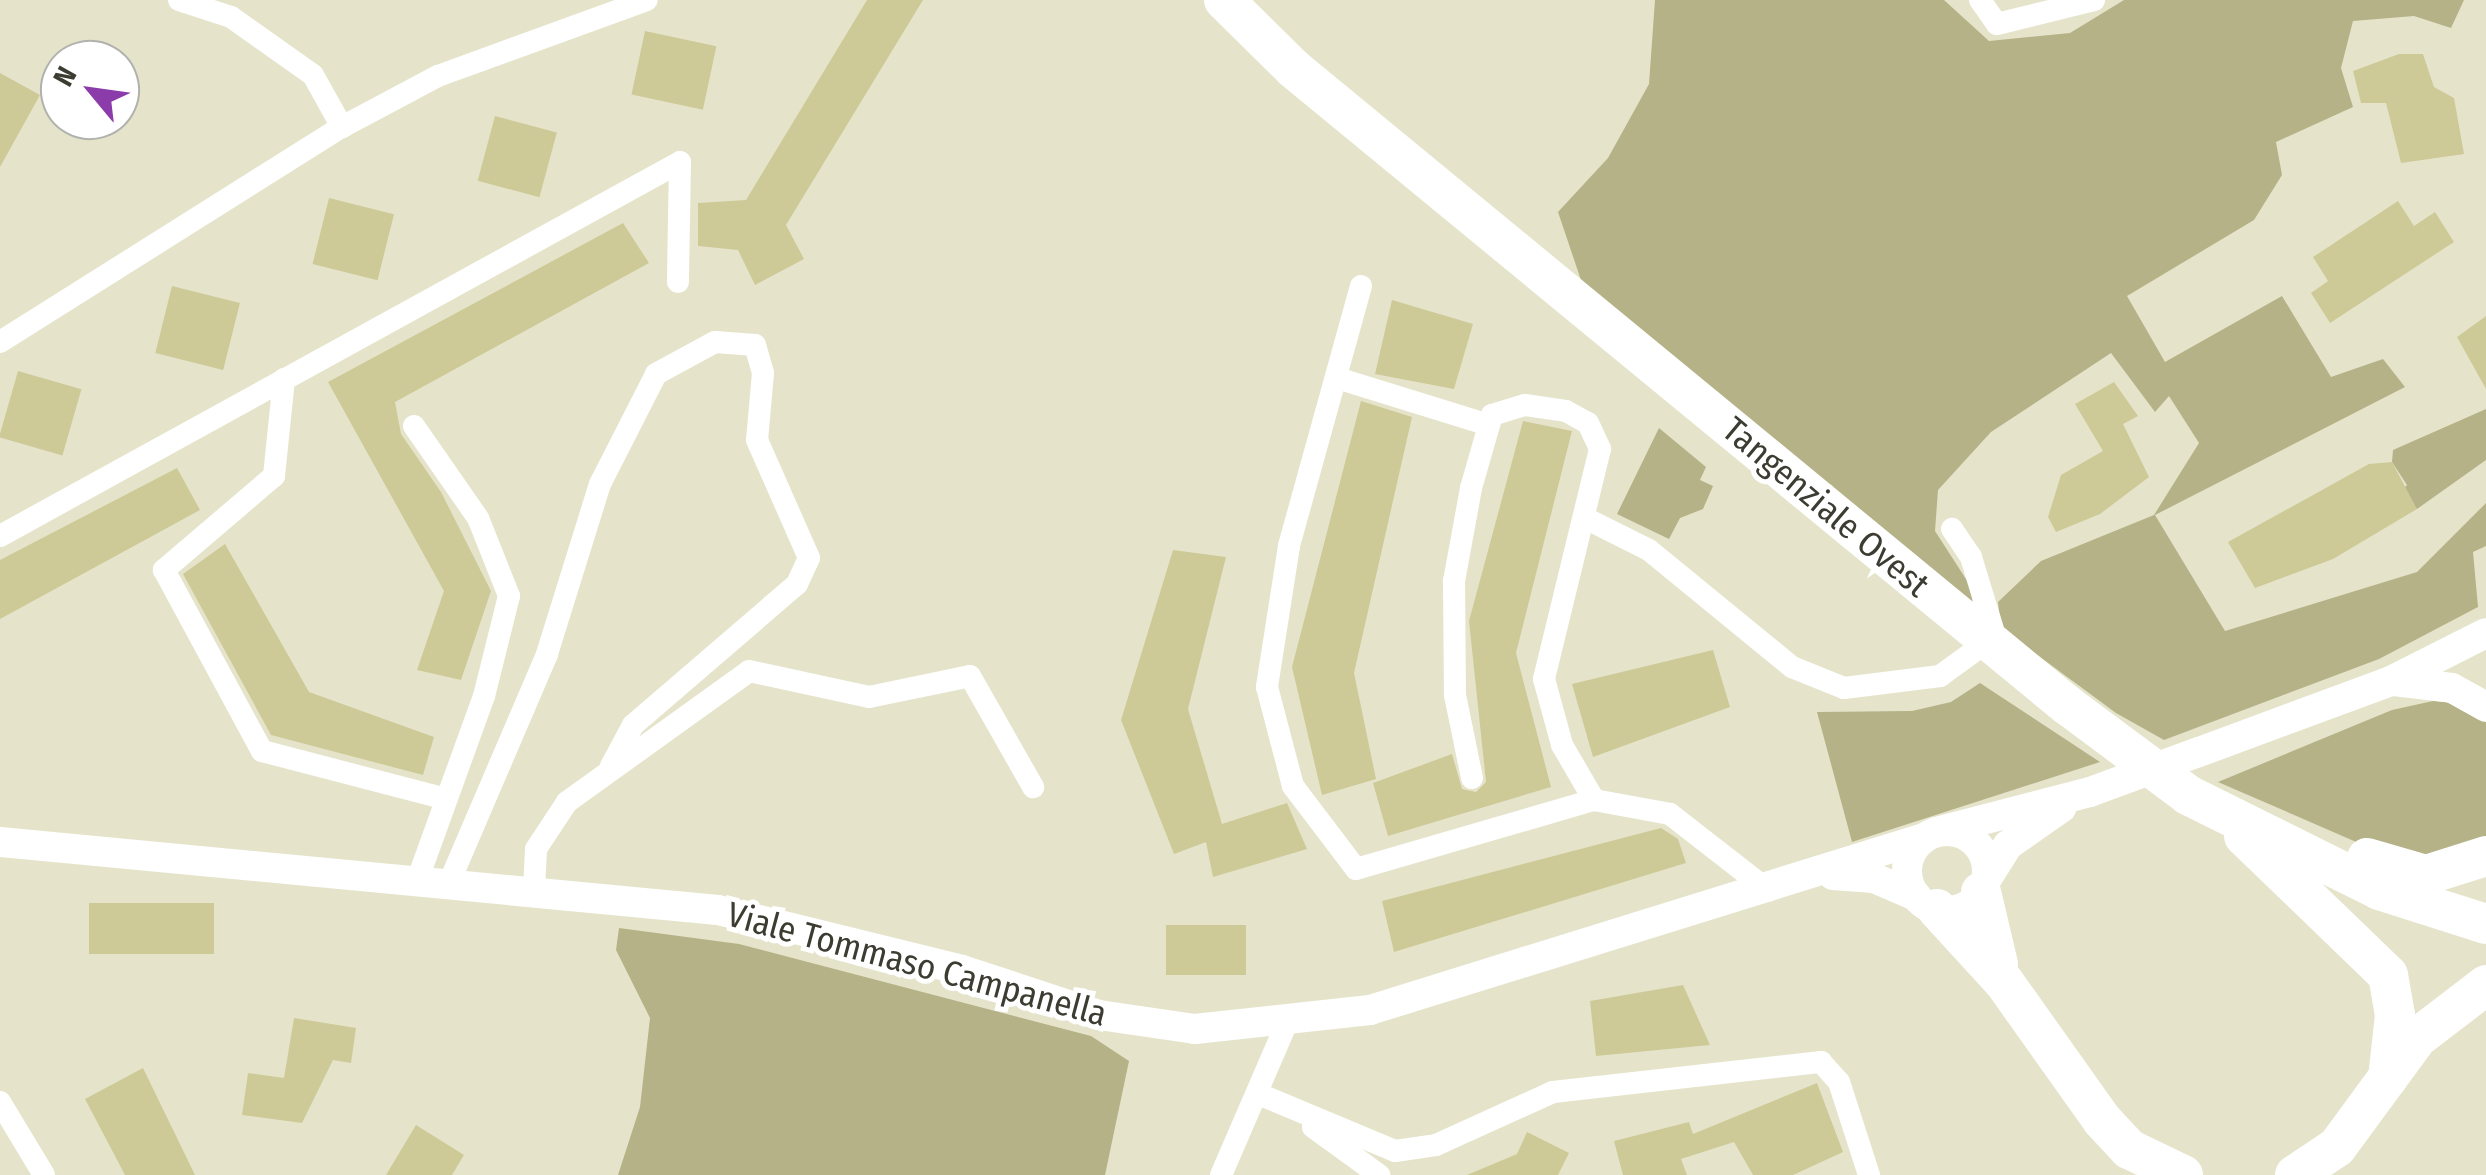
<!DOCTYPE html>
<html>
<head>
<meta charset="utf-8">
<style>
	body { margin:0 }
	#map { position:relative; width:2486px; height:1175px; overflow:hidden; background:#e5e4cb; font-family:"Fira Sans Condensed",sans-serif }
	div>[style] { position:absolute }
	.green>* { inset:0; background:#b4b286 }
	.building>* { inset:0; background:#cdca97; transform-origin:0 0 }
	.street>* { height:22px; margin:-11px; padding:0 11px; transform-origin:11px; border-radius:11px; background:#fff }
	.secondary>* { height:30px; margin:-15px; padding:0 15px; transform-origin:15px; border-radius:15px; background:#fff }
	.secondary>.ring { margin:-15px; padding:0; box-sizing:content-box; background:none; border:30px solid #fff; border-radius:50% }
	.highway>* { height:40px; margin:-20px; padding:0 20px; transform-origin:20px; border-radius:20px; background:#fff }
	span { translate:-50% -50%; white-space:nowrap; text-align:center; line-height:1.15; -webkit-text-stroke:10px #fff; paint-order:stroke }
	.street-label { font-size:35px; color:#3c3c32 }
	.north { position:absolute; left:40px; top:40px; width:100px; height:100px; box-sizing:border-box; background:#fff; border:2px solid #b1b1ad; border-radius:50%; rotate:299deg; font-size:28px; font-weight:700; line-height:40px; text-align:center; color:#3c3c32 }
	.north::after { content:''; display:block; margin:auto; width:35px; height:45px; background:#8c3baa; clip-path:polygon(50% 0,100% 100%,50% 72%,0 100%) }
</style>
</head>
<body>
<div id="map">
	<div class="green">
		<div style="clip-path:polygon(1655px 0,1944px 0,1989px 41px,2070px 33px,2124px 0,2464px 0,2451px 28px,2414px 16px,2353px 21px,2341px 68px,2353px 107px,2276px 142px,2282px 175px,2254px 220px,2127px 296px,2165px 362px,2282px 296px,2331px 377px,2383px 359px,2405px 387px,2155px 515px,2225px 631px,2417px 572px,2486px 503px,2486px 546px,2473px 552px,2478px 607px,2379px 659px,2164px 740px,2116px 713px,2001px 628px,1998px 602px,2041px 561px,2154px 515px,2199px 443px,2169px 396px,2155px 412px,2111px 353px,1991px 432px,1938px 490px,1935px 531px,1973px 590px,1972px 611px,1585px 292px,1558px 212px,1608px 158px,1649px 84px)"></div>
		<div style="clip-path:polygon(2486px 409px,2486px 460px,2417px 509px,2401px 491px,2407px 485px,2392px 462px,2393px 450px)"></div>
		<div style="clip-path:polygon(1659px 428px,1706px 467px,1700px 480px,1713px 486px,1703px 509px,1680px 518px,1669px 539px,1617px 514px)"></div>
		<div style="clip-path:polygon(1980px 683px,2100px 762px,1852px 842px,1817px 712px,1912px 711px,1951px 702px)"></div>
		<div style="clip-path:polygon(2433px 701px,2456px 703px,2486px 720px,2486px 838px,2407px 864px,2218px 782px,2392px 710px)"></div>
		<div style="clip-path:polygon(619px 928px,739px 944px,1091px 1036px,1129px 1061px,1105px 1175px,618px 1175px,640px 1107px,650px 1018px,616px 950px)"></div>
	</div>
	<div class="building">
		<div style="clip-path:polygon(867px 0,923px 0,786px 225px,804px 259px,755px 285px,738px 250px,698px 246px,698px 203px,746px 200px)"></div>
		<div style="left:645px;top:31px;width:73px;height:65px;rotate:12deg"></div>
		<div style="clip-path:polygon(2399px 54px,2423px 54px,2434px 87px,2454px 98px,2464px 154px,2401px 163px,2386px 103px,2361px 103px,2353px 71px)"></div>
		<div style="clip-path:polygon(0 73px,40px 95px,0 167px)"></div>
		<div style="left:495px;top:116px;width:64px;height:67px;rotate:15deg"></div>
		<div style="left:329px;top:198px;width:67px;height:68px;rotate:14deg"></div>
		<div style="clip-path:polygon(2398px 201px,2414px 226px,2435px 212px,2454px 242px,2330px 323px,2311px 293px,2328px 281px,2313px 257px)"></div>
		<div style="clip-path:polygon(623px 223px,649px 263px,395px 402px,401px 434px,441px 492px,491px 591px,461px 680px,417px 670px,444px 591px,328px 382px)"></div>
		<div style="left:172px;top:286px;width:70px;height:69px;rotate:14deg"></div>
		<div style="clip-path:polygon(1392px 300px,1473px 324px,1454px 389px,1375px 374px)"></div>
		<div style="clip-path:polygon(2486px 316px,2486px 389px,2457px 337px)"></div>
		<div style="left:18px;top:371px;width:66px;height:69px;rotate:16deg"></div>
		<div style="clip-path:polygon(2114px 382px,2138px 416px,2123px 424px,2149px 477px,2100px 514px,2056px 532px,2048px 517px,2061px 475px,2103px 451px,2075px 404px)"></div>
		<div style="clip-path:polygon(1361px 401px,1412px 417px,1354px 673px,1376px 779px,1322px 795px,1292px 667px)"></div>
		<div style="clip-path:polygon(1523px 421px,1572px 431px,1516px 653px,1551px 787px,1388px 836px,1373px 783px,1452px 754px,1462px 789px,1476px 792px,1486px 782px,1469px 621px)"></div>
		<div style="clip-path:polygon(2392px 462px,2417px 509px,2333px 559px,2255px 588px,2228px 542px,2369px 464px)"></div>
		<div style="clip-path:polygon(177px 468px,200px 510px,0 619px,0 560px)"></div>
		<div style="clip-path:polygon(225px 544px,309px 692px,434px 737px,423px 775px,271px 735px,183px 574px)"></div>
		<div style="clip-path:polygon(1173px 550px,1226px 557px,1188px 709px,1222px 824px,1287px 803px,1307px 849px,1213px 877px,1206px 842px,1174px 854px,1121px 720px)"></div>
		<div style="clip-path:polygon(1713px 650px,1730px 707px,1593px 757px,1572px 684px)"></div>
		<div style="clip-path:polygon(1661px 828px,1678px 839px,1686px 863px,1394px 952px,1382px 901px)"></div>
		<div style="left:214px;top:903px;width:51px;height:125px;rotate:90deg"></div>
		<div style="left:1246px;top:925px;width:50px;height:80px;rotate:90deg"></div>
		<div style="clip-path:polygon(1683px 985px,1710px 1045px,1596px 1056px,1590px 1001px)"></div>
		<div style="clip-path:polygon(294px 1018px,356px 1028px,351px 1063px,333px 1060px,302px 1123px,242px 1115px,248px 1073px,284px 1078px)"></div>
		<div style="clip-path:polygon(143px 1068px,195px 1175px,125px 1175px,85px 1099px)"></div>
		<div style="clip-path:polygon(1817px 1083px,1843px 1152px,1793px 1175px,1753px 1175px,1734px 1142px,1681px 1159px,1687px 1175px,1623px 1175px,1614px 1141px,1689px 1122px,1693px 1134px)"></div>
		<div style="clip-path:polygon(416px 1125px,464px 1155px,452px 1175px,386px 1175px)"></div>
		<div style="clip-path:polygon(1527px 1132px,1569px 1153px,1558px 1175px,1467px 1175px,1517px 1154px)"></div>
	</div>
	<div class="street">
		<div style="left:179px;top:0;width:55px;rotate:18.1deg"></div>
		<div style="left:231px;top:17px;width:100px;rotate:35.3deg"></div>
		<div style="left:313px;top:75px;width:60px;rotate:60.9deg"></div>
		<div style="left:1980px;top:0;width:29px;rotate:55deg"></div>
		<div style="left:1997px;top:24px;width:100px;rotate:-13.9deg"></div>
		<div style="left:1361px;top:286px;width:270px;rotate:105.5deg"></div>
		<div style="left:1289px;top:546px;width:143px;rotate:98.9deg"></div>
		<div style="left:1267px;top:687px;width:102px;rotate:75.3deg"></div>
		<div style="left:1293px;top:786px;width:104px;rotate:52.8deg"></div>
		<div style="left:1356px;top:869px;width:248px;rotate:-16.2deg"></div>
		<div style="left:1594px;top:800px;width:77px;rotate:10.4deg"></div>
		<div style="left:1670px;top:814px;width:125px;rotate:37.9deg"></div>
		<div style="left:0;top:342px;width:404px;rotate:-32.2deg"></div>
		<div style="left:342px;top:127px;width:109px;rotate:-28deg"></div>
		<div style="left:438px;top:76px;width:222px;rotate:-20deg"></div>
		<div style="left:1337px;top:378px;width:159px;rotate:17.2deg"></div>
		<div style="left:284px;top:379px;width:98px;rotate:95.9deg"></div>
		<div style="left:274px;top:476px;width:145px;rotate:139.5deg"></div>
		<div style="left:164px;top:570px;width:206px;rotate:61.6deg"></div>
		<div style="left:262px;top:751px;width:190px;rotate:14.6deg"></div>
		<div style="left:414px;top:426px;width:112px;rotate:55.2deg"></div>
		<div style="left:478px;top:518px;width:84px;rotate:68.3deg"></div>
		<div style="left:509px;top:596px;width:103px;rotate:104deg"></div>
		<div style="left:484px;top:696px;width:197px;rotate:109.9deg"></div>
		<div style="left:1587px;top:519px;width:69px;rotate:26.6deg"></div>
		<div style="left:1649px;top:550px;width:185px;rotate:39.3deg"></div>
		<div style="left:1792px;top:667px;width:56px;rotate:22deg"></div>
		<div style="left:1844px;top:688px;width:97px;rotate:-7.1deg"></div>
		<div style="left:1940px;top:676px;width:68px;rotate:-36deg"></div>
		<div style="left:1995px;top:636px;width:83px;rotate:-106.9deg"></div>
		<div style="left:1971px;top:557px;width:34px;rotate:-124deg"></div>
		<div style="left:0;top:536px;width:776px;rotate:-28.81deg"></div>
		<div style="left:680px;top:162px;width:120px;rotate:91deg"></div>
		<div style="left:1472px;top:778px;width:85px;rotate:-101.6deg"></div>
		<div style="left:1455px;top:695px;width:114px;rotate:-90.5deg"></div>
		<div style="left:1454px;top:581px;width:95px;rotate:-79.6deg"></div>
		<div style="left:1471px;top:488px;width:76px;rotate:-74deg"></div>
		<div style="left:1492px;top:415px;width:34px;rotate:-17deg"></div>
		<div style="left:1525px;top:405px;width:41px;rotate:8.3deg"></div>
		<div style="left:1566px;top:411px;width:25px;rotate:29deg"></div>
		<div style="left:1588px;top:423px;width:29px;rotate:65deg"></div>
		<div style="left:1600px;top:449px;width:237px;rotate:103.7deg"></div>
		<div style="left:1544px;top:679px;width:68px;rotate:74.7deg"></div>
		<div style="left:1562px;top:745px;width:64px;rotate:59.8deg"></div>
		<div style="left:449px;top:883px;width:249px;rotate:-66.8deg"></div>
		<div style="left:547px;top:654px;width:178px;rotate:-72.7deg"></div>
		<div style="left:600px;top:484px;width:123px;rotate:-63deg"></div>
		<div style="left:656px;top:374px;width:67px;rotate:-28.5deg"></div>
		<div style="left:715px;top:342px;width:40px;rotate:4.3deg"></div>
		<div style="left:755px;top:345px;width:29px;rotate:74deg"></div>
		<div style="left:763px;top:373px;width:67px;rotate:95.1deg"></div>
		<div style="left:757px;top:440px;width:129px;rotate:66.2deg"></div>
		<div style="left:809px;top:558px;width:29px;rotate:115deg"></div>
		<div style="left:797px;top:584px;width:216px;rotate:139.3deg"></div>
		<div style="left:633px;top:725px;width:47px;rotate:118.2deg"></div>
		<div style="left:534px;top:890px;width:41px;rotate:-87.2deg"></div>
		<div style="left:536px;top:849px;width:56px;rotate:-56.6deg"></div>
		<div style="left:567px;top:802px;width:224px;rotate:-35.7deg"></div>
		<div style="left:749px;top:671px;width:123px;rotate:12.2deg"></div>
		<div style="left:869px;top:697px;width:103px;rotate:-11.7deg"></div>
		<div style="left:970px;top:676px;width:128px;rotate:60.4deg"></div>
		<div style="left:1261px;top:1095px;width:145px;rotate:22.7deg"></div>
		<div style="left:1395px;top:1151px;width:41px;rotate:-8.3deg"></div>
		<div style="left:1436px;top:1145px;width:128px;rotate:-24.4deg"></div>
		<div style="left:1553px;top:1092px;width:270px;rotate:-6.4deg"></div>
		<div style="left:1821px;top:1062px;width:27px;rotate:48deg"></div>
		<div style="left:1839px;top:1082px;width:98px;rotate:72.1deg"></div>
		<div style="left:0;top:1102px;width:85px;rotate:58.9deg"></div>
		<div style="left:1313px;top:1127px;width:82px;rotate:36deg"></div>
		<div style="left:1221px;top:1175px;width:169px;rotate:-66.6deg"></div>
	</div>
	<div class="secondary">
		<div style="left:2394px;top:681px;width:58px;rotate:6.9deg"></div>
		<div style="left:2452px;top:688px;width:39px;rotate:29deg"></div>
		<div class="ring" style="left:1907px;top:831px;width:50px;height:50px"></div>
		<div style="left:1936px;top:832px;width:159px;rotate:-14.6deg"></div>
		<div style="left:2090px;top:792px;width:116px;rotate:-20.2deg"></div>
		<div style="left:2199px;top:752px;width:205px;rotate:-20.3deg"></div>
		<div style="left:2391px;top:681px;width:106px;rotate:-26.8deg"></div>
		<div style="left:0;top:842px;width:721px;rotate:5.41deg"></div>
		<div style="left:718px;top:910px;width:251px;rotate:13.8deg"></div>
		<div style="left:962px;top:970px;width:144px;rotate:18.2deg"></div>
		<div style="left:1099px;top:1015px;width:97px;rotate:8.3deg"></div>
		<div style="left:1195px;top:1029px;width:176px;rotate:-6.2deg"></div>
		<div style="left:1370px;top:1010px;width:580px;rotate:-17.25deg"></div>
		<div style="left:1833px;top:875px;width:41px;rotate:4.2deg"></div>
		<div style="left:1874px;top:878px;width:46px;rotate:23.2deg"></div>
		<div style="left:1986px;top:880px;width:41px;rotate:-57.8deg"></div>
		<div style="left:2008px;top:845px;width:65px;rotate:-34.9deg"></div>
	</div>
	<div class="highway">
		<div style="left:1224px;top:0;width:98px;rotate:44.6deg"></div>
		<div style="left:1294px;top:69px;width:1001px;rotate:39.45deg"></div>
		<div style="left:2067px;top:705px;width:151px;rotate:36.6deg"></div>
		<div style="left:2188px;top:795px;width:213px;rotate:26.4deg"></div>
		<div style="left:2379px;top:890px;width:112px;rotate:17.6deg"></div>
		<div style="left:2244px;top:836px;width:200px;rotate:44deg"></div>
		<div style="left:2388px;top:975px;width:41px;rotate:80.1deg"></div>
		<div style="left:2395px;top:1015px;width:63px;rotate:96.3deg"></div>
		<div style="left:2367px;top:858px;width:61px;rotate:16.1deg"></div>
		<div style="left:2426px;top:875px;width:63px;rotate:-17.6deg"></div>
		<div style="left:1981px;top:892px;width:74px;rotate:76.7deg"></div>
		<div style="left:1937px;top:909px;width:99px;rotate:47.5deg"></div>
		<div style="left:2004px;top:982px;width:169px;rotate:54.6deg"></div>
		<div style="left:2102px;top:1120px;width:40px;rotate:47deg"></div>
		<div style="left:2129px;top:1149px;width:60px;rotate:25.7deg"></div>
		<div style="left:2295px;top:1175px;width:50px;rotate:-33.7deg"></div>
		<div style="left:2337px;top:1147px;width:135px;rotate:-53.7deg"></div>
		<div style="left:2417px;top:1038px;width:87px;rotate:-37.5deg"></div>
	</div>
	<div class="street-label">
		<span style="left:1826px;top:507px;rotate:40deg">Tangenziale Ovest</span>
		<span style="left:917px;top:964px;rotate:15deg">Viale Tommaso Campanella</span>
	</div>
	<div class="north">N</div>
</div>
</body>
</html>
